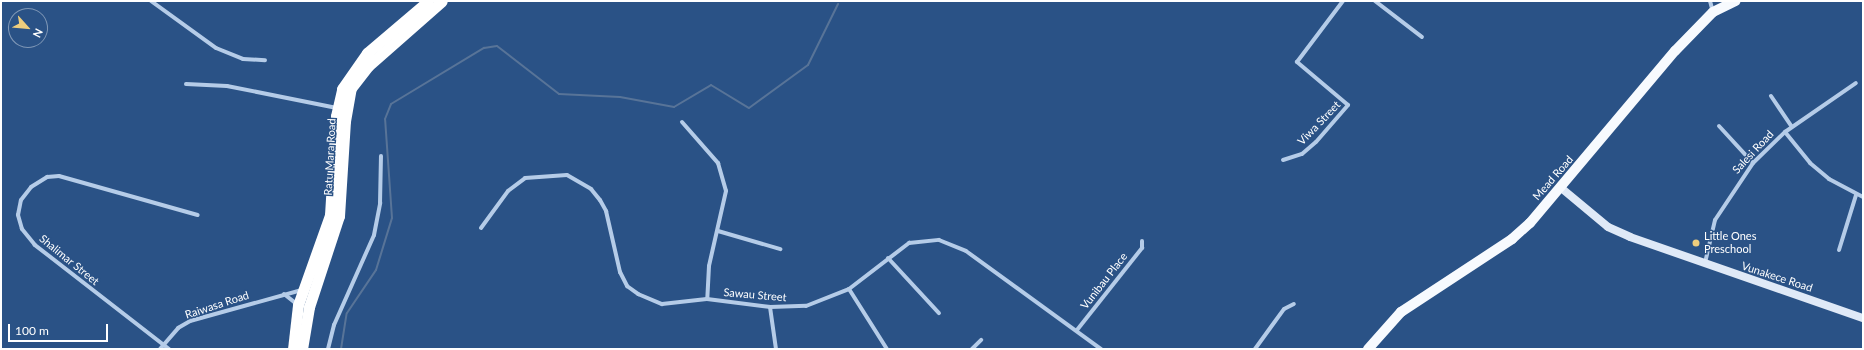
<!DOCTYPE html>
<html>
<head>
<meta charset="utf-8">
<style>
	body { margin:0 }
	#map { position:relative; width:1864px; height:350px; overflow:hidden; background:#2a5286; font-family:Lato,sans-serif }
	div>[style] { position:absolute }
	.stream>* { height:2px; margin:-1px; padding:0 1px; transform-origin:1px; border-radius:1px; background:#587498 }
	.street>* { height:4px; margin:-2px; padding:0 2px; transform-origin:2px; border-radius:2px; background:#b5cce8 }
	.secondary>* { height:8px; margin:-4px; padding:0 4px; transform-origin:4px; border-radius:4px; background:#dfe9f7 }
	.primary>* { height:10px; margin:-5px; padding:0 5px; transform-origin:5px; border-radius:5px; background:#f7fafe }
	.highway>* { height:11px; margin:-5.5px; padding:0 5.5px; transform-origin:5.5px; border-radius:5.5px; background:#fff }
	.dots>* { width:11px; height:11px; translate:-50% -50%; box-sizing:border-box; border:2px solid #2a5286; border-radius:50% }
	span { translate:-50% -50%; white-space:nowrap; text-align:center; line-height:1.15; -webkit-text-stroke:3px #2a5286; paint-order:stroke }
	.street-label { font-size:11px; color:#fff }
	.poi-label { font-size:11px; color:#fff }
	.left { translate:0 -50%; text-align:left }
	.frame { position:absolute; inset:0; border:2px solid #fff; pointer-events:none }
	.north { position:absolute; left:8px; top:8px; width:40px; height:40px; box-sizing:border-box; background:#2a5286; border:1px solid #7f97b6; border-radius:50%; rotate:117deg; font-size:11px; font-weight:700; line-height:16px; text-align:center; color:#fff }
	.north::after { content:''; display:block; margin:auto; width:14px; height:18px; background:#eecd7d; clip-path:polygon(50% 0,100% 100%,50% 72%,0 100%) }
	.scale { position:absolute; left:8px; top:324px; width:100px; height:18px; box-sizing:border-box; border:2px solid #fff; border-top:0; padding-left:5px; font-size:12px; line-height:14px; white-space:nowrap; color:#fff; -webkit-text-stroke:3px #2a5286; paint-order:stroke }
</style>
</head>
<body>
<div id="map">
	<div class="stream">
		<div style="left:341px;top:349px;width:36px;rotate:-81deg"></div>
		<div style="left:347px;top:313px;width:52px;rotate:-56deg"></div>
		<div style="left:376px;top:270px;width:54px;rotate:-72.9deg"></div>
		<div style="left:392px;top:218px;width:99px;rotate:-94deg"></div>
		<div style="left:385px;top:119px;width:16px;rotate:-68deg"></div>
		<div style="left:391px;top:104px;width:109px;rotate:-31.1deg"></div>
		<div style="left:484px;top:48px;width:13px;rotate:-9deg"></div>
		<div style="left:497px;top:46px;width:78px;rotate:37.7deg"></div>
		<div style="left:559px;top:94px;width:61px;rotate:2.8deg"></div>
		<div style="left:620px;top:97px;width:55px;rotate:10.5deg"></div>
		<div style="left:674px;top:107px;width:43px;rotate:-30.7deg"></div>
		<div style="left:711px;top:85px;width:44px;rotate:31.2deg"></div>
		<div style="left:749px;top:108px;width:73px;rotate:-36.1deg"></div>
		<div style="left:808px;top:65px;width:68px;rotate:-63.8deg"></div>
	</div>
	<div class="street">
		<div style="left:151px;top:1px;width:80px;rotate:35.9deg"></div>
		<div style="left:216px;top:48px;width:29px;rotate:22deg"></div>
		<div style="left:243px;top:59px;width:22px;rotate:3deg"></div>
		<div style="left:1375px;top:1px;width:59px;rotate:37.5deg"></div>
		<div style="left:1710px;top:1px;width:11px;rotate:75deg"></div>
		<div style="left:186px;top:84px;width:41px;rotate:2.8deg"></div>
		<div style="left:227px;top:86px;width:112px;rotate:11.3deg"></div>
		<div style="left:1771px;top:96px;width:37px;rotate:56deg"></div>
		<div style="left:682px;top:122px;width:55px;rotate:48.7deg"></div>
		<div style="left:718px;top:163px;width:29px;rotate:74deg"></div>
		<div style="left:726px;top:191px;width:77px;rotate:102.8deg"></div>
		<div style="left:709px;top:266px;width:33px;rotate:93deg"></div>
		<div style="left:1719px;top:126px;width:50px;rotate:47.4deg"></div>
		<div style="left:1785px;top:132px;width:40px;rotate:51deg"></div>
		<div style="left:1810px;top:163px;width:25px;rotate:40deg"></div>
		<div style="left:1829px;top:179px;width:38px;rotate:28deg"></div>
		<div style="left:1283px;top:160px;width:20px;rotate:-18deg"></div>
		<div style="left:1302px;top:154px;width:18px;rotate:-41deg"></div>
		<div style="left:1316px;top:142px;width:49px;rotate:-49.1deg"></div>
		<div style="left:1348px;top:105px;width:67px;rotate:-139.9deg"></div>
		<div style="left:1297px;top:62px;width:76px;rotate:-53deg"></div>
		<div style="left:481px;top:228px;width:46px;rotate:-53.9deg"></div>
		<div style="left:508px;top:191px;width:21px;rotate:-37deg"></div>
		<div style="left:525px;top:178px;width:42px;rotate:-4.1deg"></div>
		<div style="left:567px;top:175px;width:28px;rotate:30deg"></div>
		<div style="left:591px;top:189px;width:14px;rotate:51deg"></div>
		<div style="left:600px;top:200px;width:13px;rotate:61deg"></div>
		<div style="left:606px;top:211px;width:63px;rotate:77.1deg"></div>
		<div style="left:620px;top:272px;width:16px;rotate:63deg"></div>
		<div style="left:627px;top:286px;width:14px;rotate:36deg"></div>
		<div style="left:638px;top:294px;width:26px;rotate:23deg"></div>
		<div style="left:662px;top:304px;width:45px;rotate:-6.3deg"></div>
		<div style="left:707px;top:299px;width:64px;rotate:7.2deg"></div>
		<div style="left:770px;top:307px;width:36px;rotate:-2deg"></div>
		<div style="left:806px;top:306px;width:46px;rotate:-21.6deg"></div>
		<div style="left:849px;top:289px;width:76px;rotate:-37.5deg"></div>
		<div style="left:909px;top:243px;width:30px;rotate:-6deg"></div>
		<div style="left:939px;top:240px;width:29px;rotate:22deg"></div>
		<div style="left:966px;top:251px;width:167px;rotate:36deg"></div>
		<div style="left:718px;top:231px;width:65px;rotate:16.2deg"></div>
		<div style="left:1839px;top:250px;width:58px;rotate:-72.8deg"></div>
		<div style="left:888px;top:258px;width:75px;rotate:47.2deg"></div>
		<div style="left:1705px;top:263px;width:44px;rotate:-76.9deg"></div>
		<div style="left:1715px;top:220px;width:69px;rotate:-56.3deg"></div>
		<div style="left:1753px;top:163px;width:45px;rotate:-44.1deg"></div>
		<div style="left:1785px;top:132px;width:86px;rotate:-34.6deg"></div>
		<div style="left:849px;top:289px;width:71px;rotate:57.7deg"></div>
		<div style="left:284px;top:294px;width:18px;rotate:38deg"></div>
		<div style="left:770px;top:307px;width:42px;rotate:81.9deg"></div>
		<div style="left:1077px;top:330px;width:105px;rotate:-51.6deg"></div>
		<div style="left:1142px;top:248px;width:7px;rotate:-90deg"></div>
		<div style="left:160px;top:349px;width:28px;rotate:-49deg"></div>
		<div style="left:178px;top:328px;width:14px;rotate:-30deg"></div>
		<div style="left:190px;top:321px;width:116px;rotate:-15.5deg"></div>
		<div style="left:169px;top:349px;width:170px;rotate:-142.2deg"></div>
		<div style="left:35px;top:245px;width:21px;rotate:-129deg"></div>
		<div style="left:22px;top:229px;width:15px;rotate:-106deg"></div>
		<div style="left:18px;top:215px;width:15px;rotate:-79deg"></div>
		<div style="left:21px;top:200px;width:16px;rotate:-52deg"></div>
		<div style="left:31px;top:187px;width:19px;rotate:-32deg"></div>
		<div style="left:47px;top:177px;width:12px;rotate:-5deg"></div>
		<div style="left:59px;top:176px;width:144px;rotate:15.7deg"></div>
		<div style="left:328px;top:349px;width:25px;rotate:-76deg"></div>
		<div style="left:334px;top:325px;width:98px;rotate:-66deg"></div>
		<div style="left:374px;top:235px;width:33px;rotate:-79deg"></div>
		<div style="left:380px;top:203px;width:47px;rotate:-88.8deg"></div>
		<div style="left:972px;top:349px;width:13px;rotate:-45deg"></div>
		<div style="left:1255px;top:349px;width:49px;rotate:-54.1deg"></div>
		<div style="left:1284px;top:309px;width:11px;rotate:-27deg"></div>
	</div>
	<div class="secondary">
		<div style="left:1560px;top:187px;width:62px;rotate:39.8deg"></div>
		<div style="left:1608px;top:227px;width:24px;rotate:24deg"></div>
		<div style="left:1630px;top:237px;width:247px;rotate:19.2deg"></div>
	</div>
	<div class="primary">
		<div style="left:1368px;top:349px;width:50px;rotate:-48.3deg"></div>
		<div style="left:1401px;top:312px;width:133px;rotate:-33.3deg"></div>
		<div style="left:1512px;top:239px;width:24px;rotate:-42deg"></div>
		<div style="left:1530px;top:223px;width:225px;rotate:-49.9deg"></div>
		<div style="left:1675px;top:51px;width:54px;rotate:-45.7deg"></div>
		<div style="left:1713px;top:12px;width:25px;rotate:-26deg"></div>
	</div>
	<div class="highway">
		<div style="left:293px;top:349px;width:44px;rotate:-83.5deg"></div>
		<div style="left:298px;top:305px;width:96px;rotate:-70.4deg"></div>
		<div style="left:330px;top:215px;width:99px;rotate:-86.5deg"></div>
		<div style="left:336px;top:116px;width:28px;rotate:-77deg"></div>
		<div style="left:342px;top:89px;width:44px;rotate:-55.2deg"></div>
		<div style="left:367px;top:53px;width:80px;rotate:-40.4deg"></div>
		<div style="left:302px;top:349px;width:43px;rotate:-80.5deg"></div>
		<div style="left:309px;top:307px;width:96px;rotate:-71.8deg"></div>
		<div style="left:339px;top:216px;width:95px;rotate:-86.4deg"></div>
		<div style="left:345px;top:121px;width:34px;rotate:-80deg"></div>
		<div style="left:351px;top:88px;width:28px;rotate:-52deg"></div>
		<div style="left:368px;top:66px;width:98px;rotate:-41.3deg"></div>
	</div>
	<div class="dots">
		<div style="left:1696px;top:243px;background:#eecd7d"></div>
	</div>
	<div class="street-label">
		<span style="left:1319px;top:123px;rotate:-46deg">Viwa Street</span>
		<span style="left:1753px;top:152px;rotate:-47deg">Salesi Road</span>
		<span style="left:330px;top:157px;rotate:-87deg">Ratu Mara Road</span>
		<span style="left:1553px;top:178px;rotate:-49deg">Mead Road</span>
		<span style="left:69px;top:260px;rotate:39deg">Shalimar Street</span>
		<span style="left:1777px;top:277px;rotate:18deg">Vunakece Road</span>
		<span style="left:1104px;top:281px;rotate:-52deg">Vunibau Place</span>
		<span style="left:755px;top:295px;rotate:5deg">Sawau Street</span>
		<span style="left:217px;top:305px;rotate:-18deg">Raiwasa Road</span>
	</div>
	<div class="poi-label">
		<span class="left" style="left:1704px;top:243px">Little Ones<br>Preschool</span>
	</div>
	<div class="frame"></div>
	<div class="north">N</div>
	<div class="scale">100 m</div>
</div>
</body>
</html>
